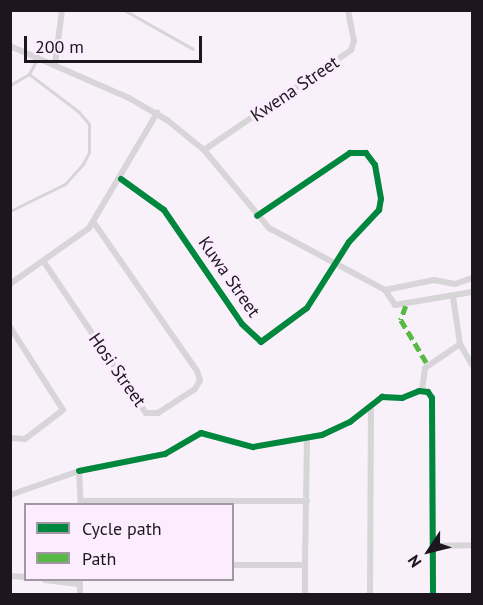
<!DOCTYPE html>
<html>
<head>
<meta charset="utf-8">
<style>
	body { margin:0 }
	#map { position:relative; width:483px; height:605px; overflow:hidden; background:#f8f1fa; font-family:"PT Sans",sans-serif }
	div>[style] { position:absolute }
	.lane>* { height:3px; margin:-1.5px; padding:0 1.5px; transform-origin:1.5px; border-radius:1.5px; background:#d7d5d7 }
	.street>* { height:6px; margin:-3px; padding:0 3px; transform-origin:3px; border-radius:3px; background:#d7d5d7 }
	.quiet>* { height:4.5px; margin-top:-2.25px; transform-origin:0; background:repeating-linear-gradient(90deg,#58b947 0 9px,transparent 0 13.5px) }
	.cycleway>* { height:6px; margin:-3px; padding:0 3px; transform-origin:3px; border-radius:3px; background:#00873e }
	span { translate:-50% -50%; white-space:nowrap; text-align:center; line-height:1.15; -webkit-text-stroke:6px #fbedfe; paint-order:stroke }
	.street-label { font-size:18px; color:#1e161f }
	.frame { position:absolute; inset:0; border:12px solid #1e161f; pointer-events:none }
	.legend { position:absolute; left:24px; top:503px; width:210px; height:78px; box-sizing:border-box; background:#fbedfe; border:2px solid #a397a5; margin:0; padding:8px 10px; list-style:none; font-size:18px; color:#1e161f }
	.legend li { display:flex; align-items:center; gap:12px; height:30px }
	.legend b { width:30px; border:2px solid #a397a5 }
	.north { position:absolute; left:399px; top:521px; width:60px; height:60px; -webkit-text-stroke:4px #fbedfe; paint-order:stroke; rotate:235deg; font-size:16px; font-weight:700; line-height:24px; text-align:center; color:#1e161f }
	.north::after { content:''; display:block; margin:auto; width:21px; height:27px; background:#1e161f; clip-path:polygon(50% 0,100% 100%,50% 72%,0 100%) }
	.scale { position:absolute; left:24px; top:36px; width:178px; height:27px; box-sizing:border-box; border:3px solid #1e161f; border-top:0; padding-left:8px; font-size:18px; line-height:21px; white-space:nowrap; color:#1e161f; -webkit-text-stroke:4px #fbedfe; paint-order:stroke }
</style>
</head>
<body>
<div id="map">
	<div class="lane">
		<div style="left:124px;top:10px;width:79px;rotate:29.5deg"></div>
		<div style="left:10px;top:85px;width:22px;rotate:-30deg"></div>
		<div style="left:10px;top:211px;width:61px;rotate:-26.1deg"></div>
		<div style="left:65px;top:184px;width:27px;rotate:-48deg"></div>
		<div style="left:83px;top:164px;width:13px;rotate:-63deg"></div>
		<div style="left:89px;top:152px;width:28px;rotate:-90deg"></div>
		<div style="left:89px;top:124px;width:16px;rotate:-130deg"></div>
		<div style="left:79px;top:112px;width:63px;rotate:-142.8deg"></div>
		<div style="left:29px;top:74px;width:17px;rotate:-62deg"></div>
	</div>
	<div class="street">
		<div style="left:10px;top:46px;width:130px;rotate:23.6deg"></div>
		<div style="left:129px;top:98px;width:44px;rotate:30.1deg"></div>
		<div style="left:167px;top:120px;width:48px;rotate:39deg"></div>
		<div style="left:204px;top:150px;width:102px;rotate:50.2deg"></div>
		<div style="left:269px;top:228px;width:132px;rotate:28.1deg"></div>
		<div style="left:385px;top:290px;width:18px;rotate:56deg"></div>
		<div style="left:395px;top:305px;width:78px;rotate:-9.6deg"></div>
		<div style="left:55px;top:64px;width:54px;rotate:-82.6deg"></div>
		<div style="left:204px;top:150px;width:178px;rotate:-34.2deg"></div>
		<div style="left:351px;top:50px;width:9px;rotate:-72deg"></div>
		<div style="left:354px;top:41px;width:32px;rotate:-101deg"></div>
		<div style="left:121px;top:179px;width:53px;rotate:35.8deg"></div>
		<div style="left:164px;top:210px;width:138px;rotate:55.6deg"></div>
		<div style="left:242px;top:324px;width:26px;rotate:43deg"></div>
		<div style="left:261px;top:342px;width:57px;rotate:-36.5deg"></div>
		<div style="left:307px;top:308px;width:78px;rotate:-57.5deg"></div>
		<div style="left:349px;top:242px;width:44px;rotate:-46.8deg"></div>
		<div style="left:379px;top:210px;width:11px;rotate:-80deg"></div>
		<div style="left:381px;top:199px;width:35px;rotate:-100deg"></div>
		<div style="left:375px;top:165px;width:15px;rotate:-127deg"></div>
		<div style="left:366px;top:153px;width:16px;rotate:180deg"></div>
		<div style="left:350px;top:153px;width:112px;rotate:145.9deg"></div>
		<div style="left:44px;top:262px;width:182px;rotate:56deg"></div>
		<div style="left:146px;top:413px;width:12px"></div>
		<div style="left:158px;top:413px;width:44px;rotate:-33deg"></div>
		<div style="left:195px;top:389px;width:10px;rotate:-61deg"></div>
		<div style="left:200px;top:380px;width:9px;rotate:-108deg"></div>
		<div style="left:197px;top:371px;width:180px;rotate:-124.8deg"></div>
		<div style="left:10px;top:284px;width:97px;rotate:-35.3deg"></div>
		<div style="left:89px;top:228px;width:134px;rotate:-59.4deg"></div>
		<div style="left:385px;top:290px;width:50px;rotate:-11.5deg"></div>
		<div style="left:434px;top:280px;width:21px;rotate:11deg"></div>
		<div style="left:455px;top:284px;width:18px;rotate:-19deg"></div>
		<div style="left:453px;top:297px;width:48px;rotate:81.5deg"></div>
		<div style="left:460px;top:344px;width:24px;rotate:60deg"></div>
		<div style="left:10px;top:327px;width:98px;rotate:57.4deg"></div>
		<div style="left:63px;top:410px;width:48px;rotate:142.7deg"></div>
		<div style="left:25px;top:439px;width:15px;rotate:-176deg"></div>
		<div style="left:422px;top:390px;width:22px;rotate:-82deg"></div>
		<div style="left:425px;top:368px;width:42px;rotate:-34.4deg"></div>
		<div style="left:79px;top:471px;width:88px;rotate:-11.2deg"></div>
		<div style="left:165px;top:454px;width:42px;rotate:-30.3deg"></div>
		<div style="left:201px;top:433px;width:54px;rotate:15.1deg"></div>
		<div style="left:253px;top:447px;width:70px;rotate:-9.9deg"></div>
		<div style="left:322px;top:435px;width:31px;rotate:-25deg"></div>
		<div style="left:350px;top:422px;width:41px;rotate:-38deg"></div>
		<div style="left:382px;top:397px;width:20px;rotate:3deg"></div>
		<div style="left:402px;top:398px;width:18px;rotate:-22deg"></div>
		<div style="left:419px;top:391px;width:9px;rotate:6deg"></div>
		<div style="left:428px;top:392px;width:7px;rotate:56deg"></div>
		<div style="left:432px;top:398px;width:196px;rotate:89.7deg"></div>
		<div style="left:10px;top:495px;width:73px;rotate:-19.2deg"></div>
		<div style="left:79px;top:471px;width:33px;rotate:87deg"></div>
		<div style="left:81px;top:501px;width:226px"></div>
		<div style="left:433px;top:546px;width:39px;rotate:-1deg"></div>
		<div style="left:232px;top:565px;width:73px"></div>
		<div style="left:305px;top:565px;width:127px;rotate:-89.1deg"></div>
		<div style="left:10px;top:576px;width:16px;rotate:4deg"></div>
		<div style="left:45px;top:580px;width:35px;rotate:7deg"></div>
		<div style="left:80px;top:580px;width:14px;rotate:90deg"></div>
		<div style="left:305px;top:594px;width:29px;rotate:-90deg"></div>
		<div style="left:370px;top:594px;width:186px;rotate:-89.7deg"></div>
	</div>
	<div class="quiet">
		<div style="left:406px;top:306px;width:15px;rotate:110deg"></div>
		<div style="left:401px;top:320px;width:52px;rotate:59deg"></div>
	</div>
	<div class="cycleway">
		<div style="left:121px;top:179px;width:53px;rotate:35.8deg"></div>
		<div style="left:164px;top:210px;width:138px;rotate:55.6deg"></div>
		<div style="left:242px;top:324px;width:26px;rotate:43deg"></div>
		<div style="left:261px;top:342px;width:57px;rotate:-36.5deg"></div>
		<div style="left:307px;top:308px;width:78px;rotate:-57.5deg"></div>
		<div style="left:349px;top:242px;width:44px;rotate:-46.8deg"></div>
		<div style="left:379px;top:210px;width:11px;rotate:-80deg"></div>
		<div style="left:381px;top:199px;width:35px;rotate:-100deg"></div>
		<div style="left:375px;top:165px;width:15px;rotate:-127deg"></div>
		<div style="left:366px;top:153px;width:16px;rotate:180deg"></div>
		<div style="left:350px;top:153px;width:112px;rotate:145.9deg"></div>
		<div style="left:79px;top:471px;width:88px;rotate:-11.2deg"></div>
		<div style="left:165px;top:454px;width:42px;rotate:-30.3deg"></div>
		<div style="left:201px;top:433px;width:54px;rotate:15.1deg"></div>
		<div style="left:253px;top:447px;width:70px;rotate:-9.9deg"></div>
		<div style="left:322px;top:435px;width:31px;rotate:-25deg"></div>
		<div style="left:350px;top:422px;width:41px;rotate:-38deg"></div>
		<div style="left:382px;top:397px;width:20px;rotate:3deg"></div>
		<div style="left:402px;top:398px;width:18px;rotate:-22deg"></div>
		<div style="left:419px;top:391px;width:9px;rotate:6deg"></div>
		<div style="left:428px;top:392px;width:7px;rotate:56deg"></div>
		<div style="left:432px;top:398px;width:196px;rotate:89.7deg"></div>
	</div>
	<div class="street-label">
		<span style="left:295px;top:89px;rotate:-34deg">Kwena Street</span>
		<span style="left:229px;top:277px;rotate:55deg">Kuwa Street</span>
		<span style="left:117px;top:370px;rotate:55deg">Hosi Street</span>
	</div>
	<div class="frame"></div>
	<ul class="legend">
	<li><b style="height:8px;background:#00873e"></b>Cycle path</li>
	<li><b style="height:8px;background:#58b947"></b>Path</li>
	</ul>
	<div class="north">N</div>
	<div class="scale">200 m</div>
</div>
</body>
</html>
